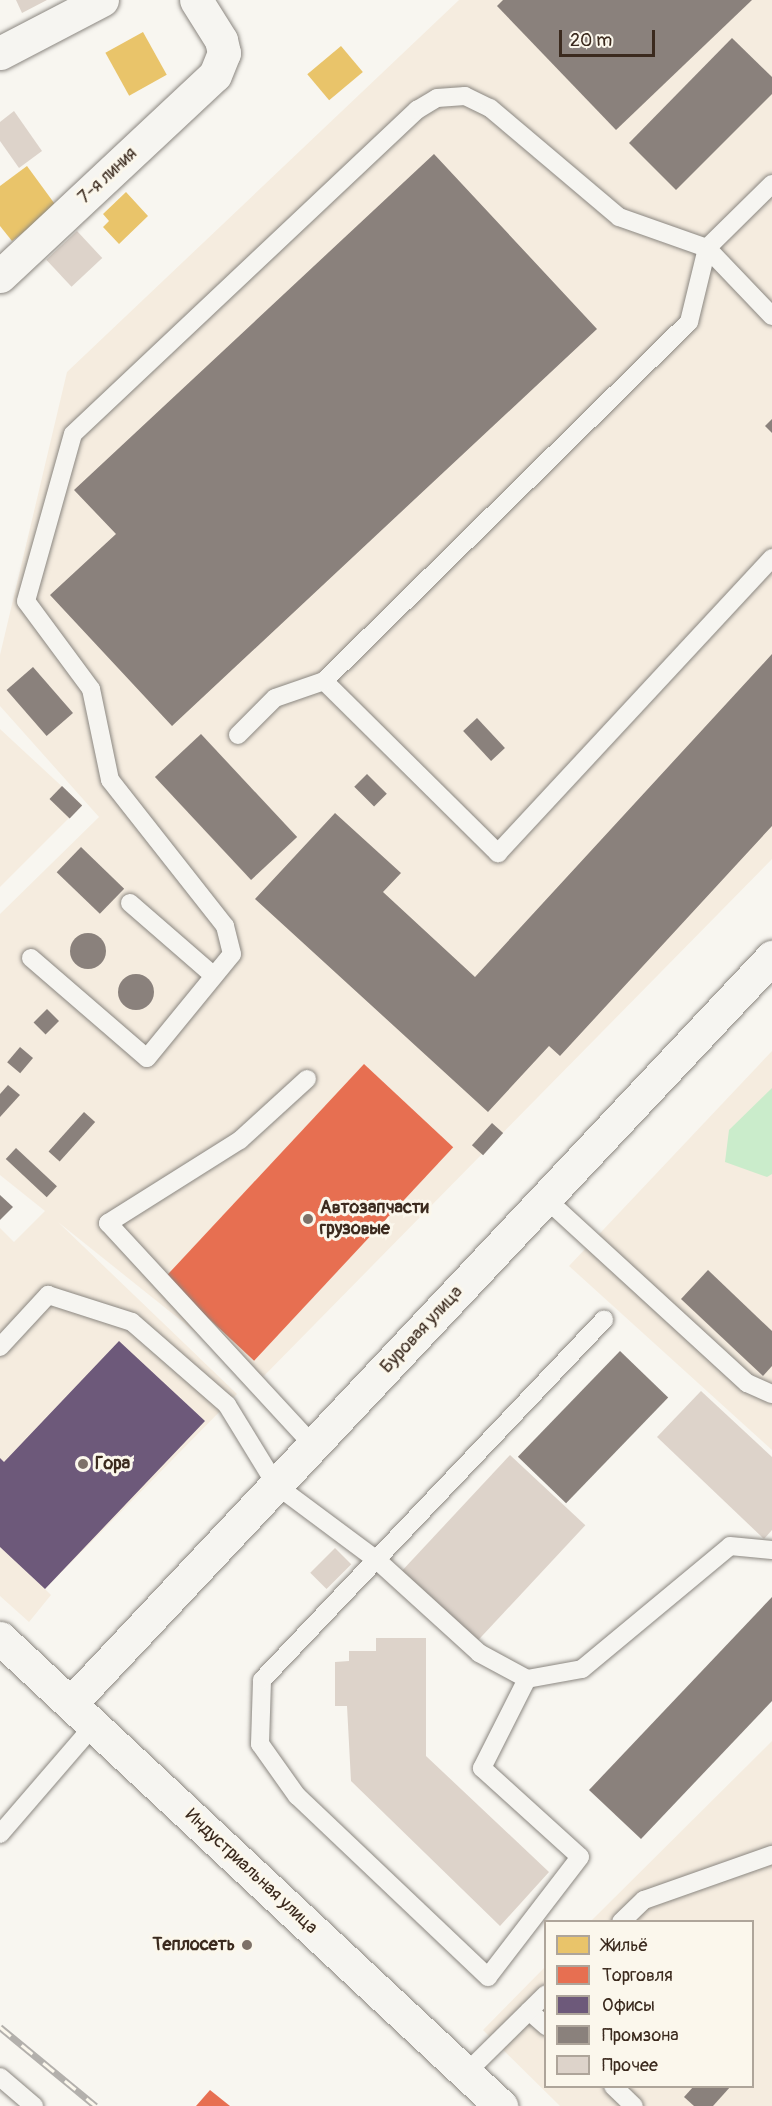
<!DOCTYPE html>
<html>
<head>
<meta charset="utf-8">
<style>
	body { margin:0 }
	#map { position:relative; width:772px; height:2106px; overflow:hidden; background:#f8f6f0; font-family:Pangolin,sans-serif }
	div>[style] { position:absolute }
	.built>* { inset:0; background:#f5ecdf }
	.green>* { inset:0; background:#caeccb }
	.homes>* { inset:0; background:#e9c46a; transform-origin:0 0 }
	.shops>* { inset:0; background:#e76f51; transform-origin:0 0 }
	.offices>* { inset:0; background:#6d597a }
	.industry>* { inset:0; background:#8a817c; transform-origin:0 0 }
	.round { border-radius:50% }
	.building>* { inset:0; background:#ddd3ca; transform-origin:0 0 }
	.roads { filter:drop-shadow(0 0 2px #8b8781) drop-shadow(0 0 2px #8b8781) }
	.lane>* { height:18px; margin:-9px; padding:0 9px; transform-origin:9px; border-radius:9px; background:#f6f5f1 }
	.street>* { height:33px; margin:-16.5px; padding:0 16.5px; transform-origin:16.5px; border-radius:16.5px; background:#f6f5f1 }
	.secondary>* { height:33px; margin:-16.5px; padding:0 16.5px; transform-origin:16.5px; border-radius:16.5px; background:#f6f5f1 }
	.rail>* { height:7px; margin-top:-3.5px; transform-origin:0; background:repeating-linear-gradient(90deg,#fbf7ec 0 14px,#b3b0ac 0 28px); box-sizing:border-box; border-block:2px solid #b3b0ac }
	.dots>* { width:16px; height:16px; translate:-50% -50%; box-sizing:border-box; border:3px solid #fbf7ec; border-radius:50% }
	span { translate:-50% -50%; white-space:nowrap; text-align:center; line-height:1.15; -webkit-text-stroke:6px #fbf7ec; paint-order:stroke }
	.street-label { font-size:18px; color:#3b2a1e }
	.poi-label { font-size:18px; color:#3b2a1e; font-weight:700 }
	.left { translate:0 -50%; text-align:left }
	.right { translate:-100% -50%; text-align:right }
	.legend { position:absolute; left:544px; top:1920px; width:210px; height:168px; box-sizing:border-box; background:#fbf7ec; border:2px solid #aea59a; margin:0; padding:8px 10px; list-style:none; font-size:18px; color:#3b2a1e }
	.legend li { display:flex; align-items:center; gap:12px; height:30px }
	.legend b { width:30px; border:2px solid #aea59a }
	.scale { position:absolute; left:559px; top:30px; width:96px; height:27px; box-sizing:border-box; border:3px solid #3b2a1e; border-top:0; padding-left:8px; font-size:18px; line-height:21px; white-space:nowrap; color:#3b2a1e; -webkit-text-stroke:4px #fbf7ec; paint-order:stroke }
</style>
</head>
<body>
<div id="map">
	<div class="built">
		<div style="clip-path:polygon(459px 0,772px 0,772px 859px,258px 1382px,58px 1222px,237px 1394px,45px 1589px,51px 1595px,29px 1622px,0 1596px,0 1228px,14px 1242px,45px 1211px,0 1175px,0 914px,99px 817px,0 706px,0 655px,67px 372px)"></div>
		<div style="clip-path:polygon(0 729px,82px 805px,0 887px)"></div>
		<div style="clip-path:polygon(772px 1051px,772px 1450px,569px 1266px)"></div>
		<div style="clip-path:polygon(772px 1741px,772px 2106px,560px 2106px,483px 2030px,545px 1967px,546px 2086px,752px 2086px,752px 1922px,591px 1921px)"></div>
	</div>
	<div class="green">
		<div style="clip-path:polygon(772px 1088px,772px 1174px,767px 1177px,725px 1162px,729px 1130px)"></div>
	</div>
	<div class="homes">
		<div style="left:143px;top:32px;width:49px;height:43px;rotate:61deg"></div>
		<div style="left:341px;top:46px;width:34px;height:44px;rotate:50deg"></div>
		<div style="clip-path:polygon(27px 166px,57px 207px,12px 241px,0 226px,0 186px)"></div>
		<div style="clip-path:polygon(126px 192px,148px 216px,119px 244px,103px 227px,109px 221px,103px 214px)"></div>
	</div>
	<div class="shops">
		<div style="left:364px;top:1064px;width:122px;height:292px;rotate:43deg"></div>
		<div style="clip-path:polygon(210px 2090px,230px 2106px,196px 2106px)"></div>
	</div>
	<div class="offices">
		<div style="clip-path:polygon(119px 1341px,205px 1421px,45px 1589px,0 1547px,0 1458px,4px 1462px)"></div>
	</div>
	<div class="industry">
		<div style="clip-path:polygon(503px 0,752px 0,616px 130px,497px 6px)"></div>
		<div style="clip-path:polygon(732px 38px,772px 77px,772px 94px,676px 190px,629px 143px)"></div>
		<div style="clip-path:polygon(434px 154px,597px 329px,172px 726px,50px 595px,116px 534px,74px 490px)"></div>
		<div style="clip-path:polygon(772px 419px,772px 433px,765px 426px)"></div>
		<div style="clip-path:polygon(772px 654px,772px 826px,560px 1056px,549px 1046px,488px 1112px,255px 899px,335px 813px,401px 873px,383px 892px,475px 977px)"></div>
		<div style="left:33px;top:667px;width:61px;height:35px;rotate:49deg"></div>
		<div style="left:477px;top:718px;width:41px;height:19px;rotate:47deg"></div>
		<div style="left:201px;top:734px;width:141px;height:63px;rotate:47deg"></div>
		<div style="left:367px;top:774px;width:28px;height:18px;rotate:45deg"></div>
		<div style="left:62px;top:786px;width:28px;height:18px;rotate:44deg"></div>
		<div style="left:81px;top:847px;width:60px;height:35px;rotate:44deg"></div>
		<div class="round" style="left:70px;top:933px;width:36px;height:36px"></div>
		<div class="round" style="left:118px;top:974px;width:36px;height:36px"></div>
		<div style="left:47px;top:1009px;width:17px;height:19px;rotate:45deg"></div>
		<div style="left:20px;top:1047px;width:17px;height:20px;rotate:40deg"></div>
		<div style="clip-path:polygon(8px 1085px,20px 1095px,0 1117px,0 1094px)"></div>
		<div style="left:84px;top:1112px;width:15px;height:53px;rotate:42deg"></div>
		<div style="left:492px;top:1123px;width:15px;height:30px;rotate:42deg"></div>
		<div style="left:16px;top:1148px;width:56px;height:15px;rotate:43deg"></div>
		<div style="clip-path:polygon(0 1195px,13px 1207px,0 1220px)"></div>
		<div style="clip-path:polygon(708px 1270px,772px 1331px,772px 1366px,763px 1376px,681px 1299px)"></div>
		<div style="left:620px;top:1351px;width:67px;height:147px;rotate:44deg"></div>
		<div style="clip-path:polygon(772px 1597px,772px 1701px,641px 1839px,589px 1790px)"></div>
		<div style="clip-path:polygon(694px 2086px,731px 2086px,713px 2106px,694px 2106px,684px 2097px)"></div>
	</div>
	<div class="building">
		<div style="clip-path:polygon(16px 0,47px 0,22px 13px)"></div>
		<div style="clip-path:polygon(14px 111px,42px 151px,19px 168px,0 141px,0 122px)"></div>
		<div style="left:77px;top:231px;width:37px;height:42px;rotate:47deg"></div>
		<div style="clip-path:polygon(701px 1391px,772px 1457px,772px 1530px,764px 1539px,657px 1437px)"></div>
		<div style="left:510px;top:1455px;width:103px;height:160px;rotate:43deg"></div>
		<div style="left:335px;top:1548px;width:23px;height:35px;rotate:45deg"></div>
		<div style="clip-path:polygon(376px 1638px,426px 1638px,426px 1756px,549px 1872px,500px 1926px,351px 1781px,347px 1706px,335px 1706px,335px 1662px,349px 1661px,349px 1651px,376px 1651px)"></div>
	</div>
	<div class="roads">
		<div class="lane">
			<div style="left:324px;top:681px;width:245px;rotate:44.7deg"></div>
			<div style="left:498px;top:853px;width:403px;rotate:-47.1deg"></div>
			<div style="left:238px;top:735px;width:52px;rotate:-45deg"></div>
			<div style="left:275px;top:698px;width:52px;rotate:-19.1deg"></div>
			<div style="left:324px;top:681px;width:512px;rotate:-44.53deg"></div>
			<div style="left:689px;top:322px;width:76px;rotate:-76.3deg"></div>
			<div style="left:707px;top:248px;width:91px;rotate:-44.6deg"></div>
			<div style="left:130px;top:903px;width:111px;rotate:41deg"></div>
			<div style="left:31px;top:958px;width:153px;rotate:40.8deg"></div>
			<div style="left:147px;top:1058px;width:134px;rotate:-50.7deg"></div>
			<div style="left:232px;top:954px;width:29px;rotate:-104deg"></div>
			<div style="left:225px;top:926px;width:186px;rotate:-128.2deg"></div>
			<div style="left:110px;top:780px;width:93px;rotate:-101.8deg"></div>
			<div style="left:91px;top:689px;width:109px;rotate:-126.5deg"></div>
			<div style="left:26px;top:601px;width:173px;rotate:-74.3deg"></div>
			<div style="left:73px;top:434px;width:473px;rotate:-43.3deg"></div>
			<div style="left:417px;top:110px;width:23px;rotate:-31deg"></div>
			<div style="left:437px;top:98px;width:28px;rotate:-4deg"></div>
			<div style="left:465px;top:96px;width:28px;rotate:26deg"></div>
			<div style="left:490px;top:108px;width:169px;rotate:40.2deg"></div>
			<div style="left:619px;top:217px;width:93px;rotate:19.4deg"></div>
			<div style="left:707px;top:248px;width:94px;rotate:46.3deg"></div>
			<div style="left:307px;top:1079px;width:91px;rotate:137.7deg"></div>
			<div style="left:240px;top:1140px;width:156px;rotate:147.8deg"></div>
			<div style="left:108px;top:1223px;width:304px;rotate:47.3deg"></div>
			<div style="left:545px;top:1198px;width:274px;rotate:42.5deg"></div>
			<div style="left:747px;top:1383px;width:27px;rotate:24deg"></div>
			<div style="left:0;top:1347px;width:71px;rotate:-47.3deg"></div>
			<div style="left:48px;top:1295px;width:88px;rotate:17.8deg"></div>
			<div style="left:132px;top:1322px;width:126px;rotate:41.1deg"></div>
			<div style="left:227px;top:1405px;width:94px;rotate:58.5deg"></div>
			<div style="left:276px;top:1485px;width:127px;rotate:36.7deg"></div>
			<div style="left:378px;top:1561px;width:137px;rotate:42.3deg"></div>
			<div style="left:479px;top:1653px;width:55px;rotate:28.4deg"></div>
			<div style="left:527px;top:1679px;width:56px;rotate:-10.3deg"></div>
			<div style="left:582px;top:1669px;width:192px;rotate:-39.7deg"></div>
			<div style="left:730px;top:1546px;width:42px;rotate:5.4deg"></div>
			<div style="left:527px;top:1679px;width:100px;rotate:116.8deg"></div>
			<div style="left:482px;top:1768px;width:132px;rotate:42.2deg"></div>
			<div style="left:580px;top:1857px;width:151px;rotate:127.5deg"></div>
			<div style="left:488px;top:1977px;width:263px;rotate:-136.5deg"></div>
			<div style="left:297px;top:1796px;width:64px;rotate:-125.4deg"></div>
			<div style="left:260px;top:1744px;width:64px;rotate:-88.2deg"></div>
			<div style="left:262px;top:1680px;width:497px;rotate:-46.5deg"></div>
			<div style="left:0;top:1834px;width:144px;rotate:-49.2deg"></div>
			<div style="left:621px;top:1922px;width:32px;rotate:-44deg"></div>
			<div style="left:644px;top:1900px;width:136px;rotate:-19.4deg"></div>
			<div style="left:529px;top:2011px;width:23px;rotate:41deg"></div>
			<div style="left:466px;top:2073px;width:112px;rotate:-44.6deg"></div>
			<div style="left:0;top:2077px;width:45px;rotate:40.5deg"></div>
			<div style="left:613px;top:2086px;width:29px;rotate:44deg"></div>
		</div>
		<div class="street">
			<div style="left:0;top:53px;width:115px;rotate:-27.5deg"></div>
			<div style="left:0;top:276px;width:294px;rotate:-43.1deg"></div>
			<div style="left:215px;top:75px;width:24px;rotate:-68deg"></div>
			<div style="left:224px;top:53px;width:13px;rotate:-103deg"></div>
			<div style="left:221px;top:40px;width:47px;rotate:-122deg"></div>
			<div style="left:71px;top:1703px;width:1024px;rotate:-46.78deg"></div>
		</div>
		<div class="secondary">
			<div style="left:0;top:1638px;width:686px;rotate:43.05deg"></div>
		</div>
	</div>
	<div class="rail">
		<div style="left:0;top:2027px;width:124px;rotate:39.5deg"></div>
	</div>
	<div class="dots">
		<div style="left:308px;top:1219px;background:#7d7168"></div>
		<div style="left:83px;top:1464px;background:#7d7168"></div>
		<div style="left:247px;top:1945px;background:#7d7168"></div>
	</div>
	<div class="street-label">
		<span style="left:108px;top:176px;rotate:-43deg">7-я линия</span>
		<span style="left:422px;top:1330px;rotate:-47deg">Буровая улица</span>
		<span style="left:251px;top:1872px;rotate:43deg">Индустриальная улица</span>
	</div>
	<div class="poi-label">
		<span class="left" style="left:320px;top:1219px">Автозапчасти<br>грузовые</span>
		<span class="left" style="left:95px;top:1464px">Гора</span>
		<span class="right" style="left:235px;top:1945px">Теплосеть</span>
	</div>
	<ul class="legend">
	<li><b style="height:16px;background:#e9c46a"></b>Жильё</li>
	<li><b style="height:16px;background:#e76f51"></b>Торговля</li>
	<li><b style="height:16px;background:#6d597a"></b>Офисы</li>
	<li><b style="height:16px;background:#8a817c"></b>Промзона</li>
	<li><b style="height:16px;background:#ddd3ca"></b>Прочее</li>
	</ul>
	<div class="scale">20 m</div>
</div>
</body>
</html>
